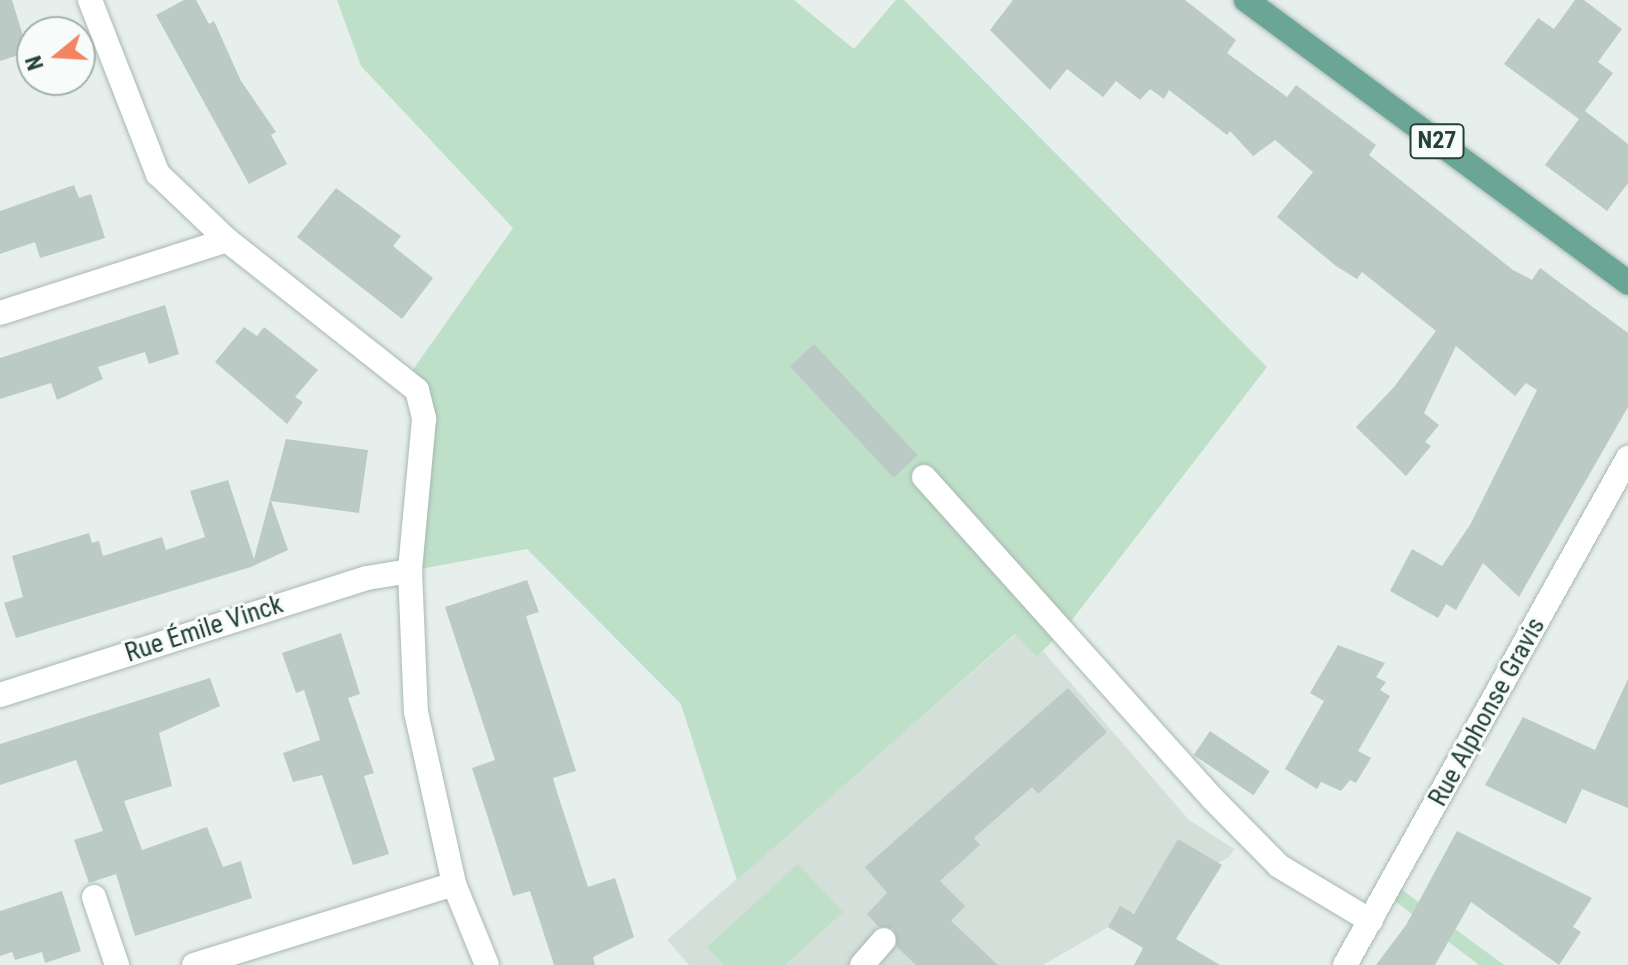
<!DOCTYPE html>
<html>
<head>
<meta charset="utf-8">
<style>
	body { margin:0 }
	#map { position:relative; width:1628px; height:965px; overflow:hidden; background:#e6efeb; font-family:"Roboto Condensed",sans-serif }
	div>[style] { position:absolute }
	.built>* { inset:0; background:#d4dfda }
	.green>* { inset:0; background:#bfe0c8 }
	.building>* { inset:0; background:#bbcac4; transform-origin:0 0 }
	.roads { filter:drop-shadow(0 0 2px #a8b8b2) drop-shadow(0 0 2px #a8b8b2) }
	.minor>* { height:24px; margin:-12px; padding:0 12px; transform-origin:12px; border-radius:12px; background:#fff }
	.major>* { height:24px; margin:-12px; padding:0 12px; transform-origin:12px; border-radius:12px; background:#6aa596 }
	span { translate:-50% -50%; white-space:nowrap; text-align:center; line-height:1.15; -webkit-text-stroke:6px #f7fbf9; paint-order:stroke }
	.shield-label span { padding:2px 6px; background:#f7fbf9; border:2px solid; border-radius:6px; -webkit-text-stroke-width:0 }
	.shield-label { font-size:24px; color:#24423a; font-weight:700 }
	.street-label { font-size:26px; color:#24423a }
	.north { position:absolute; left:16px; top:16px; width:80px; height:80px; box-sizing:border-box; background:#f7fbf9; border:2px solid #a3b1ad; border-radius:50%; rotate:252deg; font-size:22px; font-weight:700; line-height:32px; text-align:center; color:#24423a }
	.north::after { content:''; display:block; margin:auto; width:28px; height:36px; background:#f4845f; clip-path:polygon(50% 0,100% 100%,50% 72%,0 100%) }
</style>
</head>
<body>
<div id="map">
	<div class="built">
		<div style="clip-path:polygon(1016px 634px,1037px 657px,1043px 651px,1189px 820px,1234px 849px,1229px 857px,1043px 965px,689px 965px,667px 940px)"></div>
	</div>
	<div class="green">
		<div style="clip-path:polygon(337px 0,794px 0,854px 49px,896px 0,904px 0,1267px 367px,1072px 620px,1037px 657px,1015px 634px,737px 880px,681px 704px,527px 549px,410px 571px,424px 419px,407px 378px,513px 228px,361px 66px)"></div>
		<div style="clip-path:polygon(798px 864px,843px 912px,785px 965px,724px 965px,707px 947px)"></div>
		<div style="clip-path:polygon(1393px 883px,1504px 965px,1479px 965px,1387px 895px)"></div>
	</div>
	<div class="building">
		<div style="clip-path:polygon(0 0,12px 0,28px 52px,0 61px)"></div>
		<div style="clip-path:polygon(184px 0,196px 0,209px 24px,214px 21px,241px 81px,276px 132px,271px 135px,287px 164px,249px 184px,156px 15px)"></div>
		<div style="clip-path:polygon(1013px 0,1185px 0,1236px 40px,1227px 53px,1287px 97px,1296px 85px,1376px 145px,1369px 155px,1513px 270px,1532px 280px,1540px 268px,1628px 333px,1628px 407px,1519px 597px,1483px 563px,1456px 610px,1446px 604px,1438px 618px,1390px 591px,1412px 549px,1442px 566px,1470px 525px,1537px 390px,1526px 383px,1515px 396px,1456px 346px,1424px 413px,1439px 425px,1425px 442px,1431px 446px,1406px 476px,1356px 427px,1394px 387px,1436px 331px,1362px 272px,1357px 279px,1336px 266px,1277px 217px,1313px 172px,1275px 140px,1253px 156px,1230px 131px,1227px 135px,1169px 90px,1164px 99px,1150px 89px,1140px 100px,1116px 81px,1103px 97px,1067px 69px,1050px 90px,990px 30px)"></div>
		<div style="clip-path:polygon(1575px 0,1584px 0,1622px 29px,1598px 62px,1613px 73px,1585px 111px,1628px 144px,1628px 183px,1607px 211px,1545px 165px,1579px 119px,1504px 64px,1538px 18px,1554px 29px)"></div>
		<div style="clip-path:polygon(74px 185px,79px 198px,91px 194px,105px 238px,40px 258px,35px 242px,0 254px,0 211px)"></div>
		<div style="clip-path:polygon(336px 188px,401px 236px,393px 246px,433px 278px,402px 319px,297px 237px)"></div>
		<div style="clip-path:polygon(165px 305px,179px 354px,149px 364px,145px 352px,98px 367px,103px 379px,57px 400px,51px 383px,0 399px,0 358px)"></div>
		<div style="clip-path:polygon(244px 327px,257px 336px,264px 327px,318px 370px,295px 397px,303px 402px,287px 424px,215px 362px)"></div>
		<div style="left:814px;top:344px;width:152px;height:33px;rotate:47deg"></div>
		<div style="clip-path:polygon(286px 439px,368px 450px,359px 513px,271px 501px,288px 550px,251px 567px,16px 638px,4px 603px,23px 597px,12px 556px,89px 533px,92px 543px,99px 541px,103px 556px,162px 537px,166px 550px,205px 537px,190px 491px,228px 480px,254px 559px)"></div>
		<div style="clip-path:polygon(527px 580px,539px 612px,526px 616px,576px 771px,553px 778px,557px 792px,588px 887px,615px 878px,634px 937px,593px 957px,595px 965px,554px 965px,530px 891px,513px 896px,472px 768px,495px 760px,445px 607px)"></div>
		<div style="clip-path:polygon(341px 633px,360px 694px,348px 698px,374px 773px,364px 776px,389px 854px,353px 865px,322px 775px,293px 782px,283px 753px,320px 740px,304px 690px,296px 693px,282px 653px)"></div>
		<div style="clip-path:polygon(1338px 645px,1385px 663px,1376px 677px,1386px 682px,1380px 690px,1390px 696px,1358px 751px,1371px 758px,1356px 783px,1350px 780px,1341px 791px,1321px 782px,1317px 789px,1285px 769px,1324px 701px,1310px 693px)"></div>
		<div style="clip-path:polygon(210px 678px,220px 706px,159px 733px,172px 786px,124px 801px,142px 850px,207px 827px,223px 867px,241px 861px,252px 898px,135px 936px,116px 874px,89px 883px,74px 840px,103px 831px,76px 760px,0 785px,0 744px)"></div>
		<div style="clip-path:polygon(1628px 679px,1628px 808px,1582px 789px,1566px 824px,1485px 785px,1523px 717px,1595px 750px)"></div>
		<div style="clip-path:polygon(1068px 688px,1107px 732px,1038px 794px,1032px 787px,974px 838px,980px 845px,940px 881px,965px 906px,951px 921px,998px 965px,916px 965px,897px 947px,894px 929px,878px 926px,867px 914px,887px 893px,865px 867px)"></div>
		<div style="left:1210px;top:731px;width:72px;height:29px;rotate:34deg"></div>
		<div style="clip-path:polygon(1457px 831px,1592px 898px,1573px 927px,1581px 932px,1559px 965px,1471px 902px,1435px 965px,1376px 965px,1406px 925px)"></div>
		<div style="clip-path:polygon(1178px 839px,1222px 865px,1176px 939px,1220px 965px,1134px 965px,1143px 948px,1108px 927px,1120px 906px,1134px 914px)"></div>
		<div style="clip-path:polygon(62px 891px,81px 951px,45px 963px,42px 952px,15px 960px,12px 952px,0 956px,0 911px)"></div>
	</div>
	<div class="roads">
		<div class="minor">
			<div style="left:90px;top:0;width:187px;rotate:68.7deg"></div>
			<div style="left:158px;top:174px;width:95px;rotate:43.7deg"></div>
			<div style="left:227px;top:240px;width:242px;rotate:38.3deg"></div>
			<div style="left:417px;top:390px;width:30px;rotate:76deg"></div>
			<div style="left:424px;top:419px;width:153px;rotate:95.3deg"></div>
			<div style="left:410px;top:571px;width:141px;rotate:87.6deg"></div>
			<div style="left:416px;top:712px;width:176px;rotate:77.5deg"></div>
			<div style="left:454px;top:884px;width:87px;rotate:67.8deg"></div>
			<div style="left:0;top:313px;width:238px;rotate:-17.8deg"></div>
			<div style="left:924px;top:477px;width:431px;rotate:48.1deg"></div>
			<div style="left:1212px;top:798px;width:95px;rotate:45.4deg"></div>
			<div style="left:1279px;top:866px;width:107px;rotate:30.9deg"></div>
			<div style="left:0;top:695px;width:385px;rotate:-17.7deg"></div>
			<div style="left:367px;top:578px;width:44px;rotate:-9.2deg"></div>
			<div style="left:94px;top:897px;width:72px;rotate:71.3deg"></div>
			<div style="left:194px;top:965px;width:272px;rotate:-17.3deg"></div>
			<div style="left:862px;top:965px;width:33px;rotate:-49deg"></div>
			<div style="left:1345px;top:965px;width:581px;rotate:-60.83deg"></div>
		</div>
		<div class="major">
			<div style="left:1246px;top:0;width:475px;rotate:36.5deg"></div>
		</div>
	</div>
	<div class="shield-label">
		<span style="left:1437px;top:141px">N27</span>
	</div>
	<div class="street-label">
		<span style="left:204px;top:629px;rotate:-18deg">Rue Émile Vinck</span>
		<span style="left:1487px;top:712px;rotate:-61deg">Rue Alphonse Gravis</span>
	</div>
	<div class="north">N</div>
</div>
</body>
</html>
